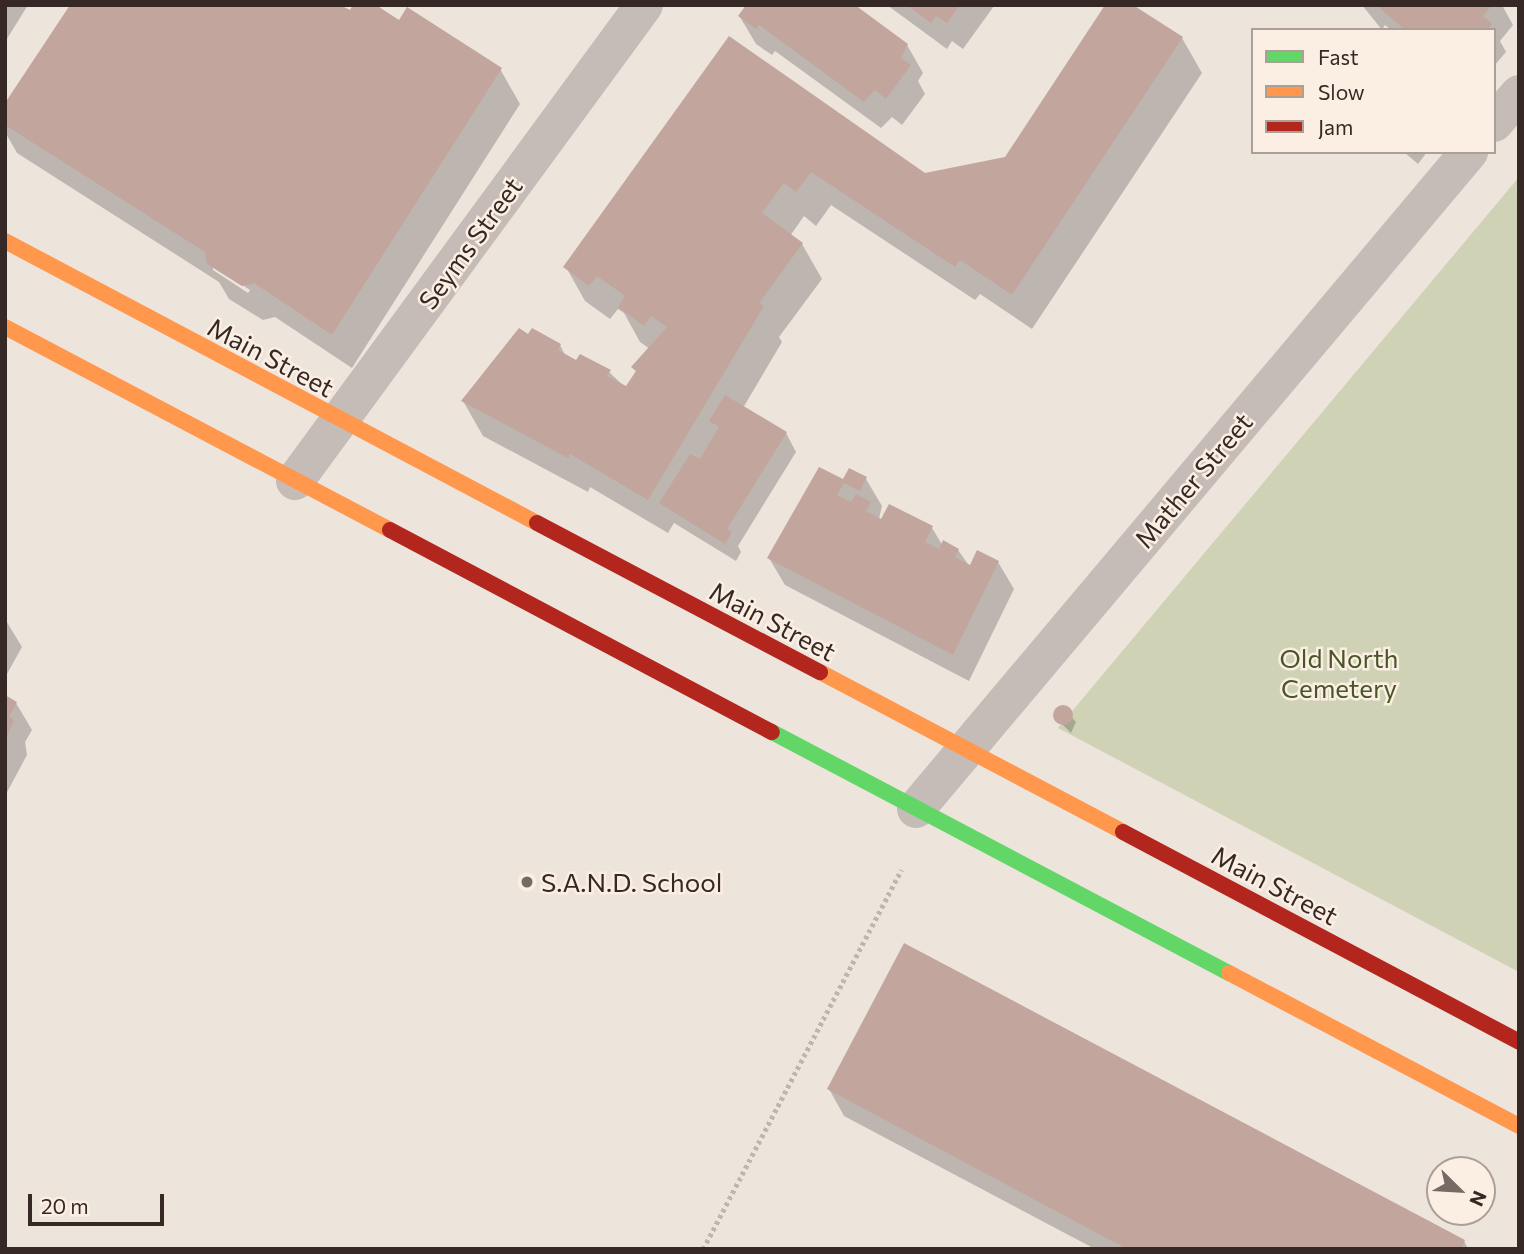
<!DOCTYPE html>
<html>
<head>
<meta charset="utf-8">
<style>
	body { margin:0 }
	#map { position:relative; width:1524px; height:1254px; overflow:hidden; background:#ede4dc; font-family:Commissioner,sans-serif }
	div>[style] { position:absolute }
	.green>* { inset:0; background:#cfd2b5 }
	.shadow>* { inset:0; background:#0003 }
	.building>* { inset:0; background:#c2a59d }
	.round { border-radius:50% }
	.path>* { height:4.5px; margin-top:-2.25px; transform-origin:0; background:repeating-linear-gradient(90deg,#beb5af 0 3.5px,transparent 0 7px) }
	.street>* { height:38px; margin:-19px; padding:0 19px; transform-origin:19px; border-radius:19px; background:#c5bcb7 }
	.fast>* { height:16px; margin:-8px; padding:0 8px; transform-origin:8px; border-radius:8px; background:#63d668 }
	.slow>* { height:16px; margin:-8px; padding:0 8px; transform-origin:8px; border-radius:8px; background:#ff974d }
	.jam>* { height:16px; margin:-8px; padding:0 8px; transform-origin:8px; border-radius:8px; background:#b3261e }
	.dots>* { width:19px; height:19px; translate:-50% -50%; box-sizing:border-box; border:4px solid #fbeee3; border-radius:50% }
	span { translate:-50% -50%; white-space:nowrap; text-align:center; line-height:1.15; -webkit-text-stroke:5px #fbeee3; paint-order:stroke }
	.street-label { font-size:26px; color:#362925 }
	.park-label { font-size:26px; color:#485627 }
	.poi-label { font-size:26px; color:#362925 }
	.left { translate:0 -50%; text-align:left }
	.frame { position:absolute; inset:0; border:7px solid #362925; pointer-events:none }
	.legend { position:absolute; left:1251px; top:28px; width:245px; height:126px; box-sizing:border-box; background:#fbeee3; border:2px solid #ac9f97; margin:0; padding:9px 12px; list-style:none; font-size:21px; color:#362925 }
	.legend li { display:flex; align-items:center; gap:14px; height:35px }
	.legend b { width:35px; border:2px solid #ac9f97 }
	.north { position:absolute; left:1426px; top:1156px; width:70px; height:70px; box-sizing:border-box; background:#fbeee3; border:2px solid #ac9f97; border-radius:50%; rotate:114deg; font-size:19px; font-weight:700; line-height:28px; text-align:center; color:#362925 }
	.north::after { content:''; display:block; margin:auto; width:24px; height:32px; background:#766a65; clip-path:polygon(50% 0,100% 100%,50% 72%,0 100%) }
	.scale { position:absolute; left:28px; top:1194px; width:136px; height:32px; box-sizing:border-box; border:4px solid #362925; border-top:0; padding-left:9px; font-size:21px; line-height:24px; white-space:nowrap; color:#362925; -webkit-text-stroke:5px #fbeee3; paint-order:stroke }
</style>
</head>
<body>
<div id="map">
	<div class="green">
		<div style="clip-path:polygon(1519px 177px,1519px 972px,1058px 728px)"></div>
	</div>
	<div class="shadow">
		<div style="clip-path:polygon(5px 5px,28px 5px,5px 42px)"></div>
		<div style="clip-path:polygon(887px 5px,994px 5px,994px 6px,963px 49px,952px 41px,947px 49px)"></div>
		<div style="clip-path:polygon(1362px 5px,1502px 5px,1513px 25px,1500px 41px,1506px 52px,1494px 66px,1494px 30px,1391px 30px,1385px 25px,1382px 30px)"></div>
		<div style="clip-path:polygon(evenodd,351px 12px,400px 22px,500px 69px,520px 104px,352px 368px,275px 317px,263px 320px,229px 299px,219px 282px,17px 153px,5px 132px,5px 107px,351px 12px,213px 266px,250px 290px,248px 293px,213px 270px,213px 266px)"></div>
		<div style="clip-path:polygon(740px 17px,907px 45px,923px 73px,918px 81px,925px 94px,902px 125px,892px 117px,881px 128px,775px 51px,772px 55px,756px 44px)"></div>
		<div style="clip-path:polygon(729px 38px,925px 175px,1006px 158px,1182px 38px,1202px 73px,1032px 329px,980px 294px,975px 300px,831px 205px,816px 226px,804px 216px,790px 236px,802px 244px,822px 279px,779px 337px,782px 342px,743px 408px,786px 433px,796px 452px,738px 546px,741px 552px,736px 561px,674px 523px,668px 533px,590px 487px,588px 492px,483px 436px,463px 401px,529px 337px,560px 345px,566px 357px,609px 372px,626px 388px,637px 373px,633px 367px,650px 349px,640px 342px,624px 313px,618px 309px,610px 319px,585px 301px,566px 267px)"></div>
		<div style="clip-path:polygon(1404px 152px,1427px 152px,1418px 164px)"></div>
		<div style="clip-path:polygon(866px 479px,882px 506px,879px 519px,932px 528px,943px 546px,958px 550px,970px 567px,998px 562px,1014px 589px,969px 681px,785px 585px,769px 558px,843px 482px)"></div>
		<div style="clip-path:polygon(5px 619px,22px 647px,7px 674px,5px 673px)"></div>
		<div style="clip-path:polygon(5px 697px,16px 703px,32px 730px,25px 742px,27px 755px,5px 796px)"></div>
		<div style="clip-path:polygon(1062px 707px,1076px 722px,1071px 733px,1055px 717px)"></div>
		<div style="clip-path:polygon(829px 1089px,1464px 1241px,1468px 1249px,1095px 1249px,844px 1116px)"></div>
	</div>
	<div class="building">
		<div style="clip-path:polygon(70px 5px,340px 5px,350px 10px,353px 5px,376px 5px,399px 20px,407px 7px,502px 68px,332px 335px,254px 283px,242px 286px,207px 264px,205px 252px,5px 125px,5px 103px)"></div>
		<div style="clip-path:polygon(746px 5px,855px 5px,908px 44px,901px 58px,911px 65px,886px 99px,875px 90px,864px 102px,759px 25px,756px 29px,738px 16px)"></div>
		<div style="clip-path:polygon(907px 5px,960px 5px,947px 23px,936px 16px,931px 23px)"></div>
		<div style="clip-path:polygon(1105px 5px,1133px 5px,1183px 37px,1012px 295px,960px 260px,955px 267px,811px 172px,796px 192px,784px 183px,762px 213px,803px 243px,759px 303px,764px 306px,648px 500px,570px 454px,568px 458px,461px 401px,519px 328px,528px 334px,532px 328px,561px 344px,558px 350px,576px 360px,580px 354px,611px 370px,607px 376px,626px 386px,636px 371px,631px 367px,667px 327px,651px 316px,644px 326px,618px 307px,625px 296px,597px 276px,589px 286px,563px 267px,729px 36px,925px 173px,1005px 157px)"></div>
		<div style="clip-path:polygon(1376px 5px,1492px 5px,1483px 16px,1492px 24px,1487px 30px,1405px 30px)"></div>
		<div style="clip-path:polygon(725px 395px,787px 432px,727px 529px,732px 532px,725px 544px,659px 503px,690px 454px,700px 459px,719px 427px,709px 421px)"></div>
		<div style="clip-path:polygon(819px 467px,843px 479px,849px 468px,867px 477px,860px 491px,844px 483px,837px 495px,851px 502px,856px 494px,871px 502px,866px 511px,881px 519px,889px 504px,933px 526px,925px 542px,939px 549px,943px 540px,959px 549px,955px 557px,970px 565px,977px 550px,999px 561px,953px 655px,767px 558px)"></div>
		<div style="clip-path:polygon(5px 695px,17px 702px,9px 717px,14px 720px,5px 741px)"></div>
		<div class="round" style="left:1053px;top:705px;width:20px;height:20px"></div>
		<div style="clip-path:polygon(904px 943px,1465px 1240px,1461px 1249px,1127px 1249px,827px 1089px)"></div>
	</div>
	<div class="path">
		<div style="left:703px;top:1249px;width:428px;rotate:-62.4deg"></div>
	</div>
	<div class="street">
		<div style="left:1494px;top:123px;width:38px;rotate:-49deg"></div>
		<div style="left:295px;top:481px;width:590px;rotate:-53.75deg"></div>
		<div style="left:916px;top:809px;width:859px;rotate:-49.91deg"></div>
	</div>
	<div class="fast">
		<div style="left:772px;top:732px;width:517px;rotate:27.81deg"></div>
	</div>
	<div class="slow">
		<div style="left:5px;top:241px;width:602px;rotate:27.93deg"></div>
		<div style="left:5px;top:327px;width:435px;rotate:27.8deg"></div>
		<div style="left:820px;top:672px;width:343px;rotate:27.8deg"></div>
		<div style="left:1229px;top:973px;width:328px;rotate:27.8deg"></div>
	</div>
	<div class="jam">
		<div style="left:537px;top:523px;width:320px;rotate:27.8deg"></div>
		<div style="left:390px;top:530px;width:432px;rotate:27.9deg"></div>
		<div style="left:1123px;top:832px;width:448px;rotate:27.9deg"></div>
	</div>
	<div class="dots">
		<div style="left:527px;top:882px;background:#766a65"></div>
	</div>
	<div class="street-label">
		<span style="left:470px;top:243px;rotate:-54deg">Seyms Street</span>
		<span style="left:271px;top:357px;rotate:28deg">Main Street</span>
		<span style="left:1193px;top:480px;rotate:-50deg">Mather Street</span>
		<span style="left:773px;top:621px;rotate:28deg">Main Street</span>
		<span style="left:1275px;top:885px;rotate:28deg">Main Street</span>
	</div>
	<div class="park-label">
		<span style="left:1339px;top:673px">Old North<br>Cemetery</span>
	</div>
	<div class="poi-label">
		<span class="left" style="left:541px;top:882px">S.A.N.D. School</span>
	</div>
	<div class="frame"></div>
	<ul class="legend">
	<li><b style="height:9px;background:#63d668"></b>Fast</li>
	<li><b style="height:9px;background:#ff974d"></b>Slow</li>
	<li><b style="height:9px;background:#b3261e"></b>Jam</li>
	</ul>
	<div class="north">N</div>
	<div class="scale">20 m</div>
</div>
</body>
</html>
